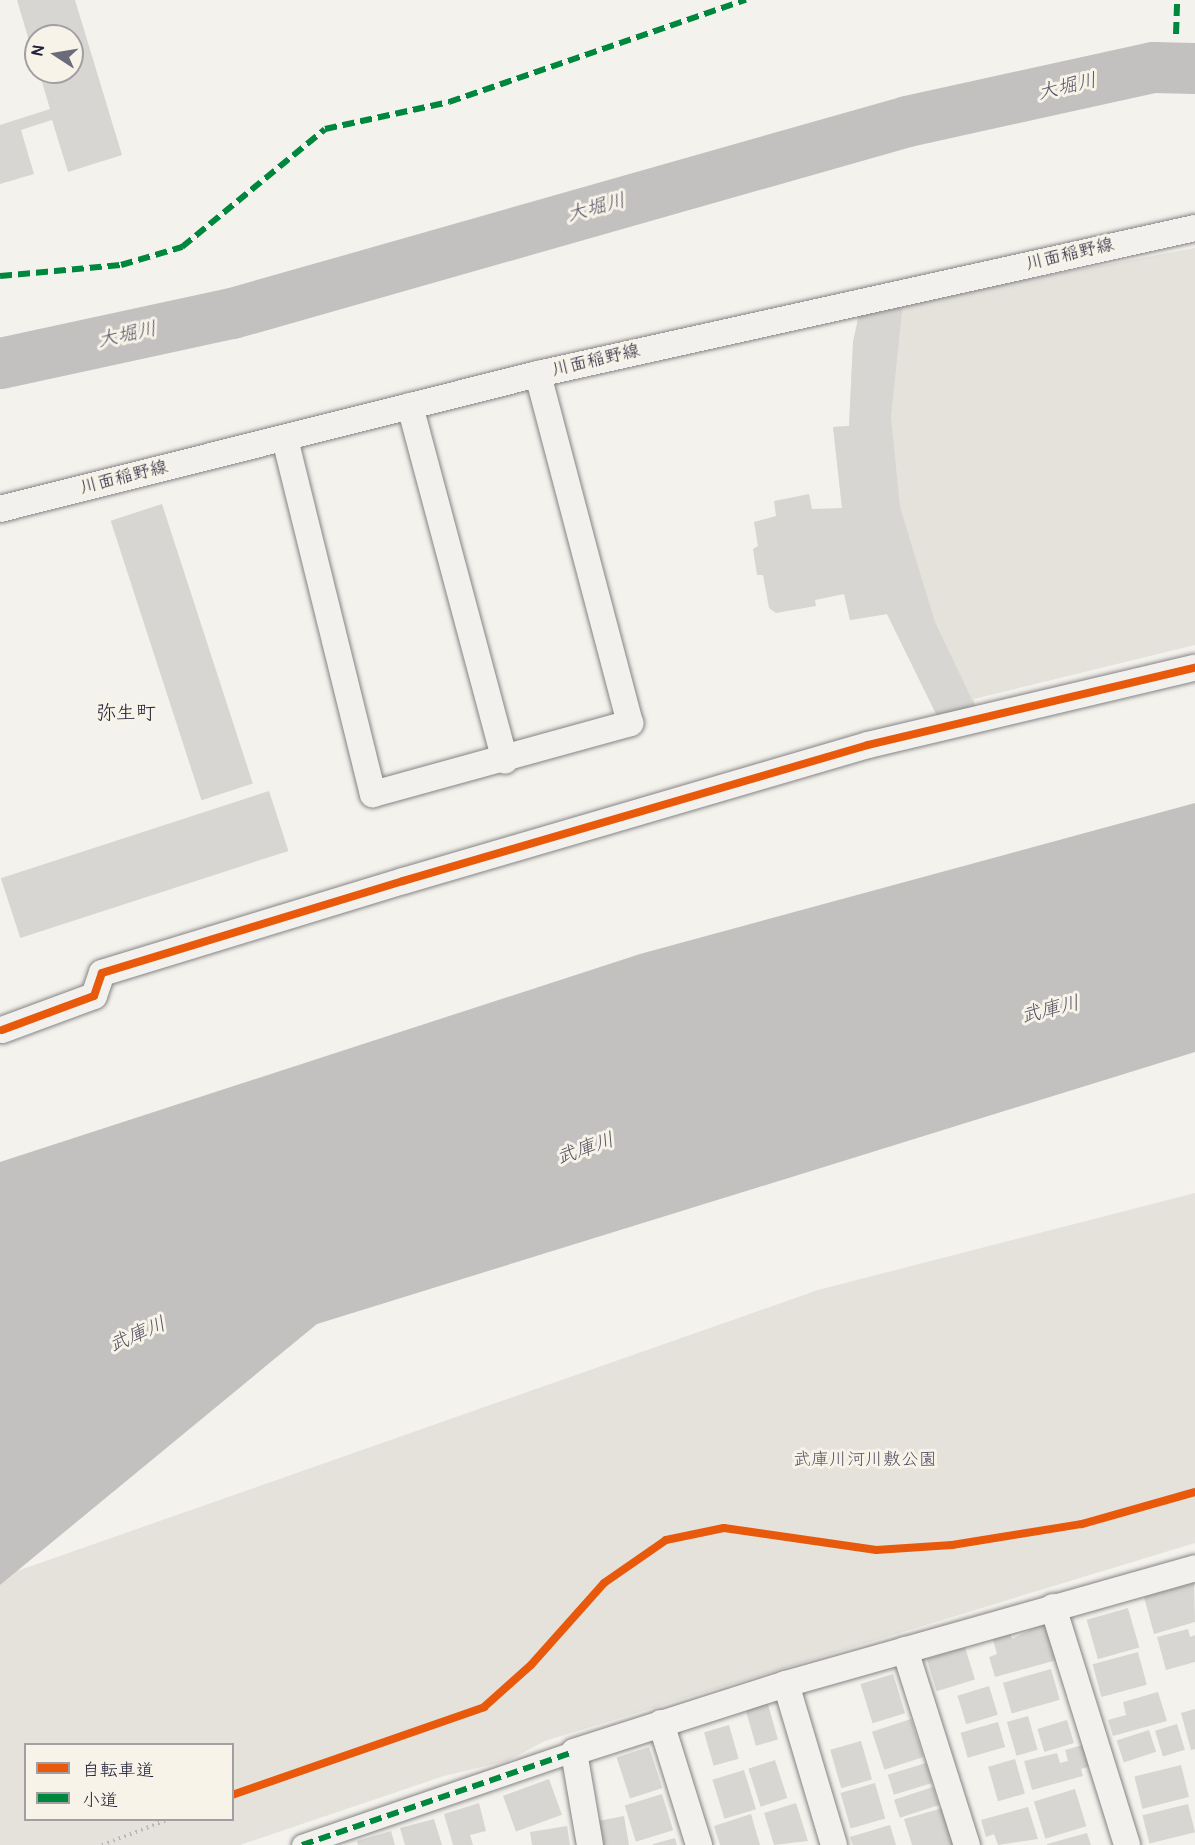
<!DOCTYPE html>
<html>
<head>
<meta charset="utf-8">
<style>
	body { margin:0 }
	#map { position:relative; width:1195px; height:1845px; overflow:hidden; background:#f4f2ec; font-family:Pangolin,"Klee One",sans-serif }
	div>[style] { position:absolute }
	.built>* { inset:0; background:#e5e2dc }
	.water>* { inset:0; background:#c3c0c0 }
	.river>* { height:51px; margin:-25.5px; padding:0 25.5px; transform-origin:25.5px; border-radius:25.5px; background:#c3c0c0 }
	.building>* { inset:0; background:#d7d6d3; transform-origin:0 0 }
	.path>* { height:4px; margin-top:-2px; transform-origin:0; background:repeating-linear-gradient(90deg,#b8b6b6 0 1.5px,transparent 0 6px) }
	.roads { filter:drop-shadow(0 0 2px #858486) drop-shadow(0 0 2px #858486) }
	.pedestrian>* { height:20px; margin:-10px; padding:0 10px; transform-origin:10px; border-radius:10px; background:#f2f1ed }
	.minor>* { height:26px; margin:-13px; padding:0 13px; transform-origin:13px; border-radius:13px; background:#f2f1ed }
	.quiet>* { height:6px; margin-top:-3px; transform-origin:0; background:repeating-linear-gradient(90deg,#00873e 0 12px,transparent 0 18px) }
	.cycleway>* { height:8px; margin:-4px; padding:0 4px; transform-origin:4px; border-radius:4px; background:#e8590c }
	span { translate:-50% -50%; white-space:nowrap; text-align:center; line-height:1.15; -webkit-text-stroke:6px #f7f3e8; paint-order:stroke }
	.street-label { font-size:18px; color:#22223b }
	.park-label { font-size:18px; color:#504f60 }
	.water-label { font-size:20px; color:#535263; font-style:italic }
	.neighbourhood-label { font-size:20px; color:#22223b }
	.legend { position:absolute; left:24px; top:1743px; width:210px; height:78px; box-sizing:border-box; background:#f7f3e8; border:2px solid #a29fa3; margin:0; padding:8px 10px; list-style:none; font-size:18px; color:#22223b }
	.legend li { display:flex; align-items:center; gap:12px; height:30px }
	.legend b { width:30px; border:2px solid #a29fa3 }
	.north { position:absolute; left:24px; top:24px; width:60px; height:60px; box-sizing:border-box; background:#f7f3e8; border:2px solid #a29fa3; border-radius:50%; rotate:282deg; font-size:16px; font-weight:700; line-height:24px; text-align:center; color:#22223b }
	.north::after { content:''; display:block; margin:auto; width:21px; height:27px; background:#6c6b79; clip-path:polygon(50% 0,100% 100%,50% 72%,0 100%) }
</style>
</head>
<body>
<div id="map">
	<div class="built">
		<div style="clip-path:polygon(1195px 248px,1195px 645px,974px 699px,976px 708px,938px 718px,887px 614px,850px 620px,827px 511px,842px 508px,833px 427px,849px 426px,853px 342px,860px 310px)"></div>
		<div style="clip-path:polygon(evenodd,1195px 1193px,1195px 1543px,545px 1741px,507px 1761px,444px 1776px,240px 1845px,0 1845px,0 1577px,818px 1290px,1195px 1193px,26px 1744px,232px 1744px,232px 1820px,26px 1820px,26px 1744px)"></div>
	</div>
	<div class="water">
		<div style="clip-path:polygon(1195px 803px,1195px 1052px,317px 1324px,0 1585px,0 1162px,640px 954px)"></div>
	</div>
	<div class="river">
		<div style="left:0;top:363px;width:237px;rotate:-12.2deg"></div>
		<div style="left:232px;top:313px;width:702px;rotate:-15.88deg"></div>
		<div style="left:907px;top:121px;width:252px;rotate:-12.4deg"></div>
		<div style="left:1153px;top:67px;width:42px;rotate:1.4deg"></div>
	</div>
	<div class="building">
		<div style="clip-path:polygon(17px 0,75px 0,122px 155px,68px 172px,52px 120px,21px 130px,34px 174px,0 184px,0 125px,50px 109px,39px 72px,72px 72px,72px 36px,36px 36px,35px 61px)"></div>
		<div style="clip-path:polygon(903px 302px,891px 417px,900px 507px,935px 622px,976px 708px,938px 718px,887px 614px,850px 620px,844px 594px,815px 600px,816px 606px,776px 613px,769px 608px,763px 575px,757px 575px,753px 549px,758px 546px,754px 522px,776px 516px,774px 501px,809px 494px,812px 509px,842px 508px,833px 427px,849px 426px,853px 342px,860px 310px)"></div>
		<div style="left:162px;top:504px;width:294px;height:54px;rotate:72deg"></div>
		<div style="left:269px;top:791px;width:63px;height:282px;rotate:72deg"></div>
		<div style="clip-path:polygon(1194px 1582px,1195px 1622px,1154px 1634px,1144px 1597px)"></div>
		<div style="left:1128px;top:1608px;width:41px;height:43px;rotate:74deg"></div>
		<div style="clip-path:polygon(1046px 1622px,1057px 1660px,995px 1677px,989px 1657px,997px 1654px,992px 1637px,1010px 1632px,1012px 1639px)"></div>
		<div style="clip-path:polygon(1188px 1629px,1190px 1637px,1195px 1635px,1195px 1662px,1166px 1670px,1157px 1637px)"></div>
		<div style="left:965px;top:1647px;width:34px;height:40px;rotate:73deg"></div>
		<div style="left:1138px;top:1652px;width:34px;height:47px;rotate:75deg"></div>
		<div style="left:1051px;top:1669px;width:32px;height:50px;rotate:74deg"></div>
		<div style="left:893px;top:1674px;width:41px;height:34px;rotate:73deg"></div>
		<div style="left:989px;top:1686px;width:30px;height:33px;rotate:73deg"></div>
		<div style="clip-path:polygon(1158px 1692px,1167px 1721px,1113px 1736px,1108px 1720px,1126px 1715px,1123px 1702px)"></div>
		<div style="left:767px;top:1701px;width:40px;height:23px;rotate:74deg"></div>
		<div style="clip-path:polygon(1195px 1709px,1195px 1749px,1191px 1750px,1181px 1713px)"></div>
		<div style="left:1028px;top:1716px;width:35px;height:22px;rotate:74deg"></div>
		<div style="left:911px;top:1719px;width:40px;height:41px;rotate:72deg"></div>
		<div style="left:1067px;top:1720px;width:24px;height:31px;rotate:73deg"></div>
		<div style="left:998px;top:1722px;width:26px;height:39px;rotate:74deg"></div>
		<div style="left:1177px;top:1724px;width:27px;height:23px;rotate:73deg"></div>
		<div style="left:729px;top:1725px;width:35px;height:26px;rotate:74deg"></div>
		<div style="left:1149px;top:1730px;width:23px;height:34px;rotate:72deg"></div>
		<div style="left:861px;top:1741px;width:40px;height:32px;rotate:74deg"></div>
		<div style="clip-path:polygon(1086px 1744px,1091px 1766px,1081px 1769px,1083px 1776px,1032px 1790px,1024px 1761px,1057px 1753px,1060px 1763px,1068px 1761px,1065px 1750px)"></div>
		<div style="left:649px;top:1747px;width:43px;height:34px;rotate:72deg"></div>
		<div style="left:1015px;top:1759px;width:36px;height:28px;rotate:74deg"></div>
		<div style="left:775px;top:1760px;width:40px;height:28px;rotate:72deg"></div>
		<div style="left:926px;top:1763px;width:21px;height:40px;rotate:73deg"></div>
		<div style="left:1181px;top:1765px;width:33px;height:48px;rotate:76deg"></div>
		<div style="left:744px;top:1770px;width:41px;height:33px;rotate:73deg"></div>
		<div style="left:549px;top:1779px;width:38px;height:49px;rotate:70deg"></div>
		<div style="left:875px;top:1783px;width:37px;height:36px;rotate:74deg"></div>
		<div style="left:933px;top:1787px;width:19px;height:41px;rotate:72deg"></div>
		<div style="left:1075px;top:1789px;width:39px;height:43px;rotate:73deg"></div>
		<div style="left:662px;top:1794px;width:38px;height:39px;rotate:73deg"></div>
		<div style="clip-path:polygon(479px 1803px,486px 1831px,470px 1835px,473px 1845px,453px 1845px,444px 1814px)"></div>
		<div style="clip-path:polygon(796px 1803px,808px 1841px,774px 1845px,764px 1813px)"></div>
		<div style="left:1188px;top:1804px;width:29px;height:47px;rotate:76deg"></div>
		<div style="clip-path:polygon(1028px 1807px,1038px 1839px,998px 1845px,994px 1834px,986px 1837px,981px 1820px)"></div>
		<div style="clip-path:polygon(943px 1808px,954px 1845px,912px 1845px,904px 1819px)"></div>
		<div style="clip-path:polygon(751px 1814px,760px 1845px,720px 1845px,714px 1826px)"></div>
		<div style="clip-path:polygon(624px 1816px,629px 1845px,603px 1845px,598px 1821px)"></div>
		<div style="clip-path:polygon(434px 1819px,442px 1845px,405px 1845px,400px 1828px)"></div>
		<div style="clip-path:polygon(890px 1825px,896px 1845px,853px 1845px,850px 1837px)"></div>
		<div style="clip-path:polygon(567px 1826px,570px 1845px,532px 1845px,530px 1832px)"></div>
		<div style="clip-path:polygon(391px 1831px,395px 1845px,358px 1845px,357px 1841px)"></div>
		<div style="clip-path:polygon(1087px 1833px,1091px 1845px,1047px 1845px,1047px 1844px)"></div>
		<div style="clip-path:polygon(675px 1838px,677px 1845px,653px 1845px,653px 1844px)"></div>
	</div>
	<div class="path">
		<div style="left:232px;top:1795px;width:267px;rotate:-19.2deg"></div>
		<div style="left:484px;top:1707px;width:63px;rotate:-41.8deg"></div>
		<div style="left:531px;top:1665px;width:110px;rotate:-48.3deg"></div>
		<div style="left:604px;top:1583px;width:75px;rotate:-34.7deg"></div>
		<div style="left:666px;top:1540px;width:59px;rotate:-11.7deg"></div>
		<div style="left:724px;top:1528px;width:154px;rotate:8.2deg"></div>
		<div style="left:876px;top:1550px;width:76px;rotate:-3.8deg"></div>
		<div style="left:952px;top:1545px;width:132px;rotate:-9.2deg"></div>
		<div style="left:1082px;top:1524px;width:117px;rotate:-15.8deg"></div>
		<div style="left:102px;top:1845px;width:70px;rotate:-21deg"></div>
	</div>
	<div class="roads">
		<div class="pedestrian">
			<div style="left:302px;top:1845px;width:287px;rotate:-18.9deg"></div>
		</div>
		<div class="minor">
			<div style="left:410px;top:406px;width:367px;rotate:75deg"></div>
			<div style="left:285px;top:439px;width:366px;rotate:76.1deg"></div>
			<div style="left:373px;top:794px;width:267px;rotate:-15.4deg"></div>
			<div style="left:630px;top:723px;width:361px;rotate:-104.8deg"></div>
			<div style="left:0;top:509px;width:555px;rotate:-14.09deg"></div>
			<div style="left:538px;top:374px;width:673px;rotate:-12.53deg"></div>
			<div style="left:2px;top:1030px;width:98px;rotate:-20.3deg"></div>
			<div style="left:94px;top:996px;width:24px;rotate:-71deg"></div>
			<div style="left:102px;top:973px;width:315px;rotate:-17deg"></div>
			<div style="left:403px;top:881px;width:484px;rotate:-16.3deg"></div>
			<div style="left:868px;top:745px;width:336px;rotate:-13.3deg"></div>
			<div style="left:1053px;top:1607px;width:249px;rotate:72.7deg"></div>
			<div style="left:905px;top:1650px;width:205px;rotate:72.4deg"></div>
			<div style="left:786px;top:1684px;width:168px;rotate:73.4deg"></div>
			<div style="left:661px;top:1723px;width:128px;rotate:72.7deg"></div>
			<div style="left:590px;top:1845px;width:94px;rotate:-99.8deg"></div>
			<div style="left:574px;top:1752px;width:223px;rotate:-17.8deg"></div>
			<div style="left:786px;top:1684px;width:425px;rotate:-15.8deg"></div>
		</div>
	</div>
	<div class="quiet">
		<div style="left:1176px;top:34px;width:34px;rotate:-88deg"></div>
		<div style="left:0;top:276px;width:121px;rotate:-5.2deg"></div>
		<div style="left:121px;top:265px;width:64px;rotate:-16.4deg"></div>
		<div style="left:182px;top:247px;width:185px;rotate:-39.5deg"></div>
		<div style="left:325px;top:129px;width:127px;rotate:-12.3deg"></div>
		<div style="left:449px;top:102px;width:314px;rotate:-19deg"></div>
		<div style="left:302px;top:1845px;width:287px;rotate:-18.9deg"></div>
	</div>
	<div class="cycleway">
		<div style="left:2px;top:1030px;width:98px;rotate:-20.3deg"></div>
		<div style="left:94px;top:996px;width:24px;rotate:-71deg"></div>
		<div style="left:102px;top:973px;width:315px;rotate:-17deg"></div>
		<div style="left:403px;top:881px;width:484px;rotate:-16.3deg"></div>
		<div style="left:868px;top:745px;width:336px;rotate:-13.3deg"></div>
		<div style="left:232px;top:1795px;width:267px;rotate:-19.2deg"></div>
		<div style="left:484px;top:1707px;width:63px;rotate:-41.8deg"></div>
		<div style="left:531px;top:1665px;width:110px;rotate:-48.3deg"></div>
		<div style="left:604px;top:1583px;width:75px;rotate:-34.7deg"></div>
		<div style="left:666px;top:1540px;width:59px;rotate:-11.7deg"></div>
		<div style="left:724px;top:1528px;width:154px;rotate:8.2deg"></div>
		<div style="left:876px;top:1550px;width:76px;rotate:-3.8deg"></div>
		<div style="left:952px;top:1545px;width:132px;rotate:-9.2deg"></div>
		<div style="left:1082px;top:1524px;width:117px;rotate:-15.8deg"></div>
	</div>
	<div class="street-label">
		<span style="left:1070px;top:255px;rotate:-13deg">川面稲野線</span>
		<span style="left:596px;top:361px;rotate:-13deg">川面稲野線</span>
		<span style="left:124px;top:478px;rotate:-14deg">川面稲野線</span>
	</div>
	<div class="park-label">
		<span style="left:865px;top:1460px">武庫川河川敷公園</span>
	</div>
	<div class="water-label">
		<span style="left:1067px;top:86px;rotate:-13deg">大堀川</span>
		<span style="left:596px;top:207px;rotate:-15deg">大堀川</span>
		<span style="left:127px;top:334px;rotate:-12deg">大堀川</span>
		<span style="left:1050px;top:1009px;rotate:-14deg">武庫川</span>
		<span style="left:585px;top:1148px;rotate:-19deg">武庫川</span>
		<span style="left:137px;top:1334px;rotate:-23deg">武庫川</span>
	</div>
	<div class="neighbourhood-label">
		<span style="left:126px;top:712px">弥生町</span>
	</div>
	<ul class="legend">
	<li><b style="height:8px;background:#e8590c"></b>自転車道</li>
	<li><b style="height:8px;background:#00873e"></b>小道</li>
	</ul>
	<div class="north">N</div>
</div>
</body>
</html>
